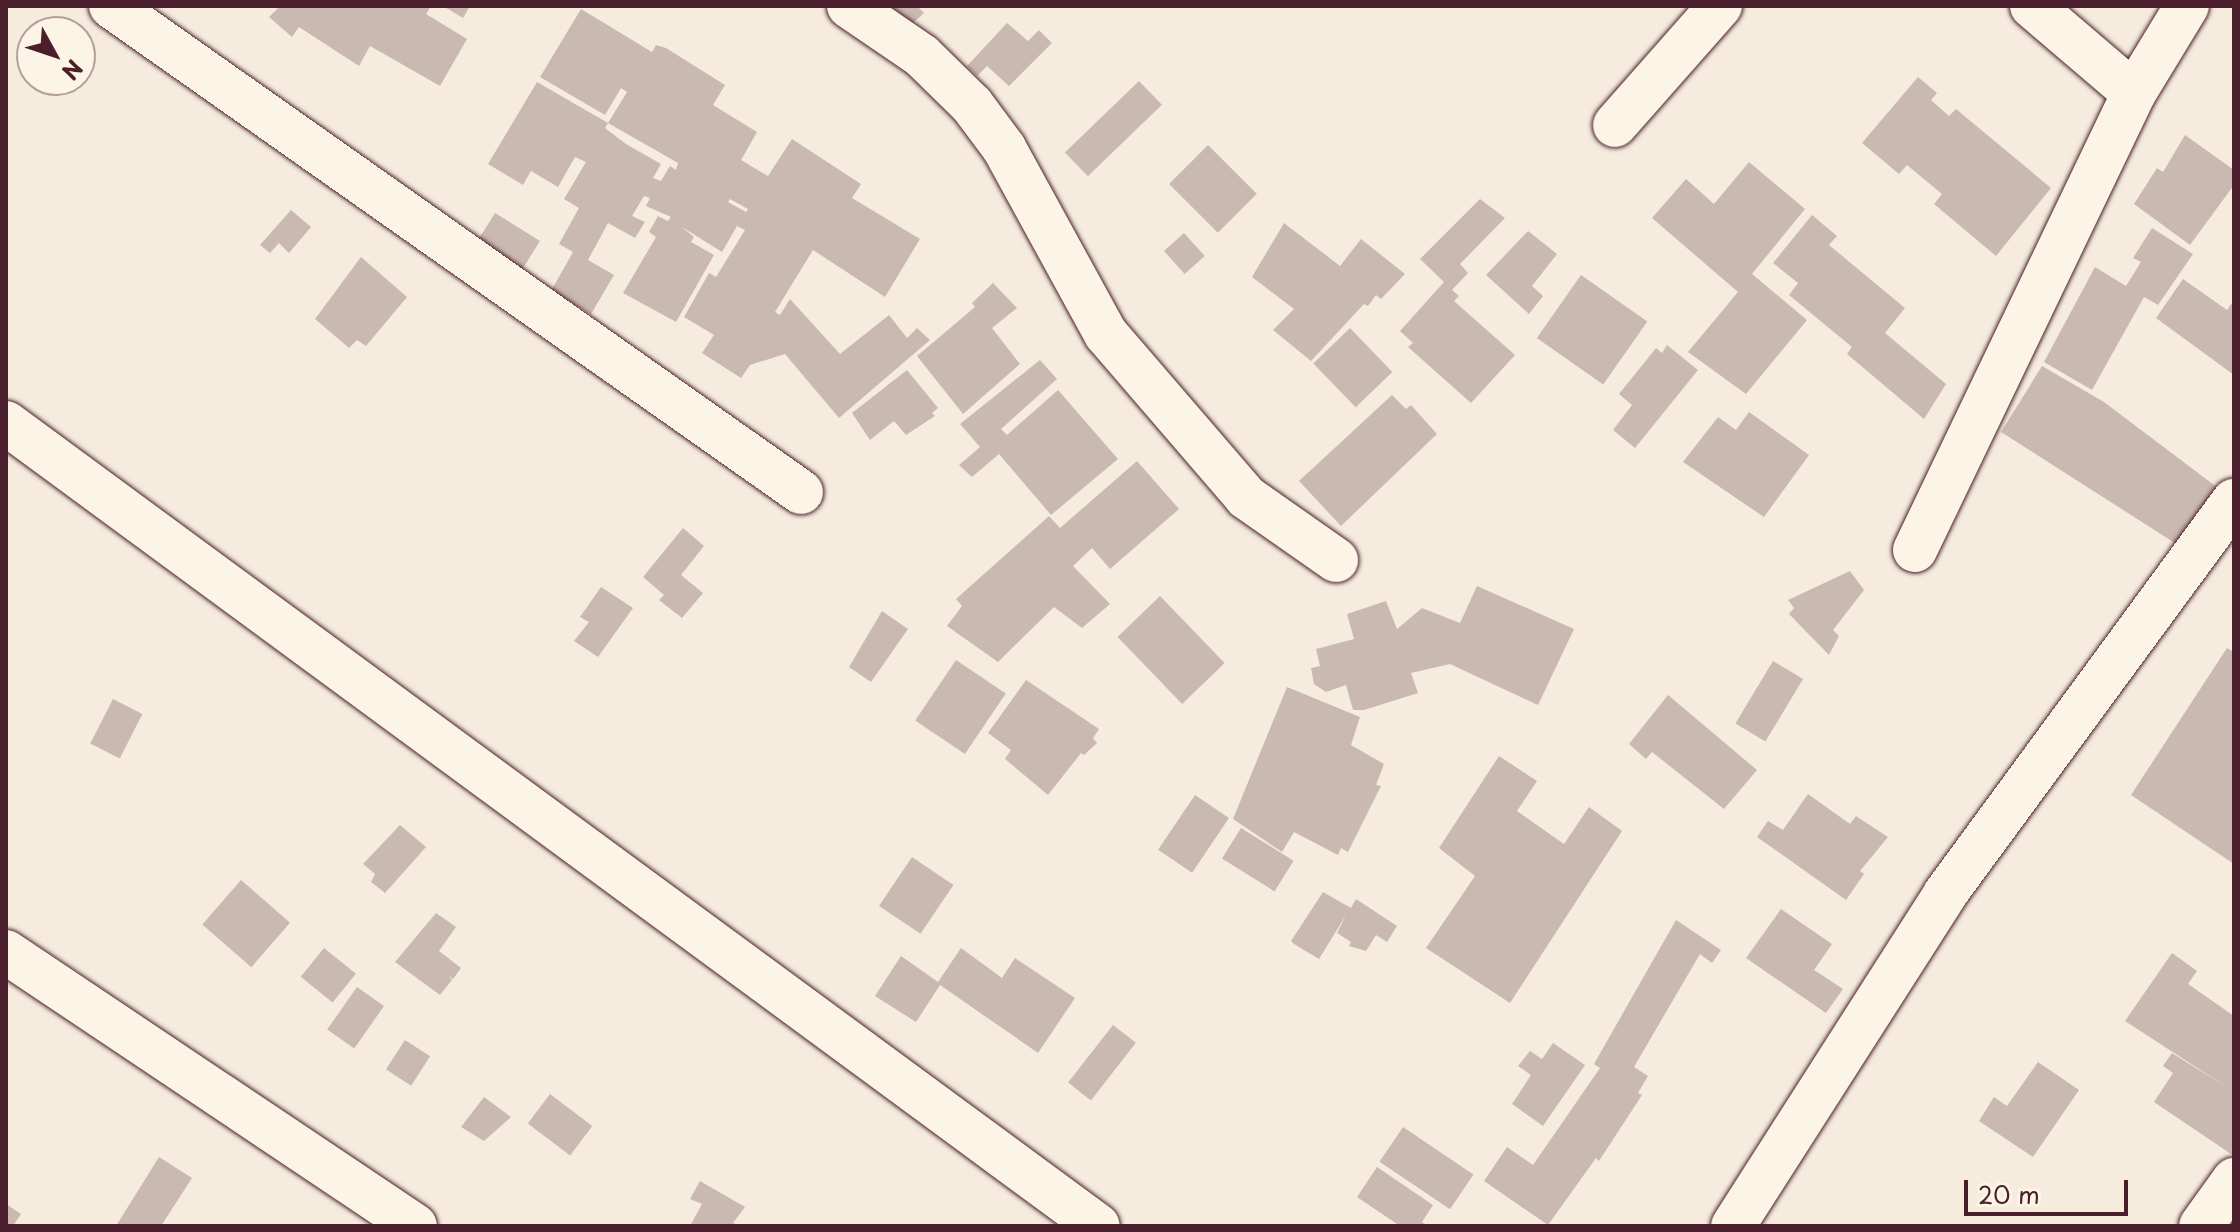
<!DOCTYPE html>
<html>
<head>
<meta charset="utf-8">
<style>
	body { margin:0 }
	#map { position:relative; width:2240px; height:1232px; overflow:hidden; background:#f5ecde; font-family:"Playpen Sans",sans-serif }
	div>[style] { position:absolute }
	.building>* { inset:0; background:#cab9b1; transform-origin:0 0 }
	.roads { filter:drop-shadow(0 0 2px #4a1f2b) drop-shadow(0 0 2px #4a1f2b) }
	.minor>* { height:44px; margin:-22px; padding:0 22px; transform-origin:22px; border-radius:22px; background:#fcf5e5 }
	span { translate:-50% -50%; white-space:nowrap; text-align:center; line-height:1.15; -webkit-text-stroke:8px #fcf5e5; paint-order:stroke }
	.frame { position:absolute; inset:0; border:8px solid #4a1f2b; pointer-events:none }
	.north { position:absolute; left:16px; top:16px; width:80px; height:80px; box-sizing:border-box; background:#fcf5e5; border:2px solid #b59f9b; border-radius:50%; rotate:130deg; font-size:22px; font-weight:700; line-height:32px; text-align:center; color:#4a1f2b }
	.north::after { content:''; display:block; margin:auto; width:28px; height:36px; background:#4a1f2b; clip-path:polygon(50% 0,100% 100%,50% 72%,0 100%) }
	.scale { position:absolute; left:1964px; top:1180px; width:164px; height:36px; box-sizing:border-box; border:4px solid #4a1f2b; border-top:0; padding-left:10px; font-size:24px; line-height:28px; white-space:nowrap; color:#4a1f2b; -webkit-text-stroke:6px #fcf5e5; paint-order:stroke }
</style>
</head>
<body>
<div id="map">
	<div class="building">
		<div style="clip-path:polygon(280px 6px,431px 6px,426px 14px,467px 39px,440px 86px,370px 46px,359px 66px,299px 27px,292px 37px,269px 17px)"></div>
		<div style="clip-path:polygon(443px 6px,470px 6px,463px 18px)"></div>
		<div style="clip-path:polygon(891px 6px,917px 6px,924px 13px,912px 24px)"></div>
		<div style="clip-path:polygon(evenodd,581px 9px,652px 52px,656px 45px,666px 48px,725px 85px,713px 105px,757px 132px,741px 160px,768px 176px,792px 139px,861px 184px,852px 198px,920px 239px,885px 297px,813px 250px,775px 312px,780px 315px,790px 299px,840px 354px,889px 315px,907px 338px,917px 328px,930px 340px,839px 418px,785px 354px,750px 365px,741px 378px,702px 353px,714px 335px,684px 317px,709px 273px,716px 277px,745px 230px,737px 226px,722px 252px,682px 227px,694px 237px,691px 242px,714px 255px,676px 322px,623px 293px,656px 237px,649px 232px,658px 216px,668px 221px,671px 217px,646px 206px,650px 198px,644px 196px,632px 216px,645px 222px,635px 238px,608px 223px,588px 260px,614px 275px,591px 314px,551px 291px,573px 252px,559px 244px,579px 208px,564px 199px,586px 162px,575px 157px,558px 187px,531px 171px,523px 185px,488px 164px,537px 82px,608px 123px,627px 92px,621px 88px,605px 115px,540px 77px,581px 9px,608px 123px,678px 163px,676px 170px,670px 166px,661px 181px,653px 178px,661px 164px,626px 144px,605px 128px,608px 123px,581px 9px,730px 199px,748px 209px,746px 212px,728px 202px,730px 199px)"></div>
		<div style="clip-path:polygon(1007px 23px,1028px 41px,1039px 30px,1052px 43px,1009px 86px,987px 66px,977px 76px,967px 66px)"></div>
		<div style="clip-path:polygon(1918px 77px,1937px 93px,1931px 100px,1949px 116px,1956px 109px,2051px 188px,1996px 256px,1934px 204px,1942px 194px,1907px 165px,1899px 174px,1862px 143px)"></div>
		<div style="left:1139px;top:81px;width:33px;height:103px;rotate:46deg"></div>
		<div style="clip-path:polygon(2185px 135px,2234px 170px,2234px 185px,2190px 245px,2134px 204px,2157px 168px,2163px 172px)"></div>
		<div style="left:1208px;top:145px;width:69px;height:55px;rotate:45deg"></div>
		<div style="clip-path:polygon(1749px 162px,1805px 209px,1752px 274px,1807px 320px,1746px 394px,1688px 352px,1738px 292px,1652px 218px,1686px 179px,1714px 204px)"></div>
		<div style="clip-path:polygon(1480px 199px,1505px 218px,1460px 264px,1468px 273px,1452px 290px,1459px 296px,1454px 301px,1515px 355px,1471px 403px,1408px 347px,1413px 343px,1400px 331px,1444px 282px,1420px 259px)"></div>
		<div style="clip-path:polygon(291px 210px,311px 227px,289px 253px,279px 243px,270px 253px,260px 245px)"></div>
		<div style="left:495px;top:213px;width:53px;height:38px;rotate:32deg"></div>
		<div style="clip-path:polygon(1812px 215px,1837px 236px,1829px 245px,1905px 308px,1885px 333px,1946px 384px,1924px 419px,1847px 354px,1852px 347px,1789px 295px,1798px 283px,1773px 263px)"></div>
		<div style="clip-path:polygon(1284px 223px,1340px 266px,1361px 239px,1405px 274px,1381px 299px,1376px 295px,1368px 306px,1364px 304px,1311px 361px,1273px 330px,1294px 309px,1252px 277px)"></div>
		<div style="clip-path:polygon(2152px 228px,2193px 254px,2158px 305px,2144px 297px,2092px 390px,2044px 362px,2095px 267px,2126px 286px,2141px 262px,2133px 258px)"></div>
		<div style="clip-path:polygon(1528px 231px,1557px 254px,1532px 286px,1543px 296px,1529px 314px,1486px 275px)"></div>
		<div style="left:1184px;top:233px;width:31px;height:27px;rotate:48deg"></div>
		<div style="clip-path:polygon(361px 257px,407px 297px,366px 346px,357px 340px,349px 348px,315px 319px)"></div>
		<div style="left:1581px;top:275px;width:81px;height:77px;rotate:35deg"></div>
		<div style="clip-path:polygon(2183px 279px,2227px 310px,2234px 300px,2234px 375px,2156px 318px)"></div>
		<div style="clip-path:polygon(993px 283px,1017px 308px,992px 328px,1020px 364px,963px 414px,917px 356px,975px 307px,972px 303px)"></div>
		<div style="left:1350px;top:328px;width:61px;height:51px;rotate:46deg"></div>
		<div style="clip-path:polygon(1667px 345px,1698px 370px,1635px 448px,1613px 430px,1632px 405px,1619px 394px,1656px 348px,1662px 353px)"></div>
		<div style="clip-path:polygon(1040px 360px,1057px 379px,1001px 429px,1007px 435px,1058px 390px,1118px 459px,1051px 515px,999px 454px,972px 477px,959px 465px,980px 447px,960px 424px)"></div>
		<div style="clip-path:polygon(2042px 366px,2104px 402px,2218px 488px,2178px 545px,2001px 432px)"></div>
		<div style="clip-path:polygon(907px 370px,938px 408px,932px 413px,935px 416px,906px 435px,894px 421px,870px 440px,852px 413px)"></div>
		<div style="clip-path:polygon(1392px 395px,1406px 409px,1411px 405px,1437px 434px,1341px 526px,1299px 481px)"></div>
		<div style="clip-path:polygon(1749px 412px,1809px 455px,1764px 517px,1683px 462px,1718px 417px,1736px 430px)"></div>
		<div style="clip-path:polygon(1137px 461px,1179px 509px,1110px 569px,1092px 548px,1073px 566px,1110px 604px,1082px 628px,1054px 607px,998px 662px,947px 626px,962px 606px,956px 599px,1049px 516px,1060px 528px)"></div>
		<div style="clip-path:polygon(683px 528px,704px 546px,681px 575px,703px 593px,682px 618px,659px 600px,664px 595px,643px 577px)"></div>
		<div style="clip-path:polygon(1850px 571px,1864px 590px,1833px 630px,1839px 636px,1829px 655px,1789px 614px,1794px 608px,1788px 600px)"></div>
		<div style="clip-path:polygon(1477px 586px,1574px 629px,1538px 705px,1450px 664px,1411px 673px,1418px 693px,1364px 710px,1353px 710px,1346px 685px,1326px 692px,1314px 684px,1311px 668px,1320px 666px,1316px 649px,1354px 639px,1347px 614px,1386px 601px,1397px 629px,1422px 608px,1460px 623px)"></div>
		<div style="clip-path:polygon(601px 587px,633px 608px,598px 657px,574px 641px,589px 622px,580px 617px)"></div>
		<div style="left:1160px;top:596px;width:93px;height:59px;rotate:46deg"></div>
		<div style="clip-path:polygon(882px 611px,908px 629px,871px 682px,849px 667px)"></div>
		<div style="clip-path:polygon(2227px 648px,2234px 652px,2234px 864px,2131px 795px)"></div>
		<div style="left:956px;top:660px;width:60px;height:73px;rotate:34deg"></div>
		<div style="left:1773px;top:661px;width:35px;height:73px;rotate:31deg"></div>
		<div style="clip-path:polygon(1026px 680px,1099px 729px,1093px 738px,1097px 743px,1084px 755px,1081px 753px,1048px 795px,1005px 759px,1011px 750px,988px 733px)"></div>
		<div style="clip-path:polygon(1287px 687px,1360px 717px,1351px 745px,1384px 764px,1376px 785px,1381px 786px,1348px 852px,1341px 848px,1338px 855px,1294px 832px,1282px 852px,1233px 819px)"></div>
		<div style="clip-path:polygon(1668px 695px,1757px 770px,1724px 809px,1652px 752px,1646px 759px,1629px 744px)"></div>
		<div style="left:113px;top:699px;width:33px;height:50px;rotate:27deg"></div>
		<div style="clip-path:polygon(1499px 756px,1537px 781px,1517px 811px,1564px 844px,1589px 807px,1622px 831px,1510px 1003px,1426px 948px,1475px 876px,1439px 848px)"></div>
		<div style="clip-path:polygon(1808px 794px,1850px 824px,1856px 816px,1888px 837px,1860px 871px,1864px 874px,1846px 900px,1757px 837px,1768px 821px,1783px 830px)"></div>
		<div style="left:1195px;top:795px;width:41px;height:66px;rotate:34deg"></div>
		<div style="clip-path:polygon(400px 825px,426px 847px,385px 893px,371px 882px,375px 874px,363px 864px)"></div>
		<div style="left:1241px;top:828px;width:62px;height:36px;rotate:32deg"></div>
		<div style="left:912px;top:857px;width:50px;height:59px;rotate:34deg"></div>
		<div style="left:241px;top:880px;width:65px;height:59px;rotate:41deg"></div>
		<div style="clip-path:polygon(1323px 892px,1351px 908px,1356px 899px,1397px 926px,1387px 942px,1376px 935px,1366px 951px,1349px 946px,1351px 942px,1337px 933px,1346px 915px,1319px 959px,1294px 944px,1291px 941px)"></div>
		<div style="clip-path:polygon(1781px 909px,1832px 944px,1814px 970px,1843px 989px,1826px 1013px,1746px 958px)"></div>
		<div style="clip-path:polygon(436px 913px,456px 927px,439px 951px,461px 968px,453px 979px,449px 976px,452px 980px,440px 995px,395px 962px)"></div>
		<div style="clip-path:polygon(1676px 920px,1721px 950px,1712px 963px,1700px 954px,1634px 1067px,1648px 1076px,1638px 1093px,1642px 1095px,1599px 1161px,1596px 1158px,1548px 1225px,1484px 1181px,1507px 1147px,1533px 1165px,1600px 1068px,1594px 1064px)"></div>
		<div style="left:324px;top:948px;width:41px;height:37px;rotate:39deg"></div>
		<div style="clip-path:polygon(961px 948px,1002px 978px,1015px 958px,1075px 998px,1038px 1053px,940px 985px,916px 1022px,875px 996px,901px 956px,938px 982px)"></div>
		<div style="clip-path:polygon(2172px 953px,2197px 971px,2188px 984px,2234px 1016px,2234px 1156px,2154px 1102px,2173px 1073px,2163px 1066px,2172px 1053px,2228px 1088px,2125px 1021px)"></div>
		<div style="left:357px;top:987px;width:33px;height:52px;rotate:35deg"></div>
		<div style="left:1113px;top:1025px;width:29px;height:73px;rotate:38deg"></div>
		<div style="left:405px;top:1040px;width:30px;height:35px;rotate:33deg"></div>
		<div style="clip-path:polygon(1553px 1043px,1585px 1065px,1543px 1126px,1512px 1104px,1531px 1075px,1518px 1066px,1530px 1051px,1542px 1059px)"></div>
		<div style="clip-path:polygon(2038px 1062px,2079px 1090px,2033px 1157px,1979px 1121px,1994px 1097px,2007px 1106px)"></div>
		<div style="left:550px;top:1094px;width:53px;height:37px;rotate:37deg"></div>
		<div style="clip-path:polygon(484px 1097px,511px 1117px,484px 1141px,461px 1127px)"></div>
		<div style="left:1403px;top:1127px;width:85px;height:42px;rotate:34deg"></div>
		<div style="clip-path:polygon(159px 1157px,192px 1178px,161px 1226px,116px 1226px)"></div>
		<div style="clip-path:polygon(1377px 1167px,1433px 1205px,1422px 1222px,1428px 1226px,1400px 1226px,1357px 1197px)"></div>
		<div style="clip-path:polygon(700px 1181px,745px 1207px,733px 1223px,741px 1226px,690px 1226px,702px 1204px,690px 1199px)"></div>
		<div style="clip-path:polygon(6px 1204px,21px 1214px,13px 1226px,6px 1226px)"></div>
	</div>
	<div class="roads">
		<div class="minor">
			<div style="left:111px;top:6px;width:844px;rotate:35.16deg"></div>
			<div style="left:849px;top:6px;width:88px;rotate:34.4deg"></div>
			<div style="left:922px;top:56px;width:70px;rotate:44.4deg"></div>
			<div style="left:972px;top:105px;width:54px;rotate:53.3deg"></div>
			<div style="left:1004px;top:148px;width:212px;rotate:61.3deg"></div>
			<div style="left:1106px;top:334px;width:215px;rotate:49.3deg"></div>
			<div style="left:1246px;top:497px;width:110px;rotate:35deg"></div>
			<div style="left:2032px;top:6px;width:134px;rotate:40.5deg"></div>
			<div style="left:1615px;top:125px;width:159px;rotate:-48.6deg"></div>
			<div style="left:6px;top:423px;width:1355px;rotate:36.33deg"></div>
			<div style="left:1915px;top:550px;width:507px;rotate:-64.4deg"></div>
			<div style="left:2134px;top:93px;width:102px;rotate:-58.7deg"></div>
			<div style="left:6px;top:952px;width:492px;rotate:33.8deg"></div>
			<div style="left:1733px;top:1226px;width:394px;rotate:-57.4deg"></div>
			<div style="left:1945px;top:894px;width:488px;rotate:-53.7deg"></div>
			<div style="left:2201px;top:1226px;width:57px;rotate:-54.3deg"></div>
		</div>
	</div>
	<div class="frame"></div>
	<div class="north">N</div>
	<div class="scale">20 m</div>
</div>
</body>
</html>
